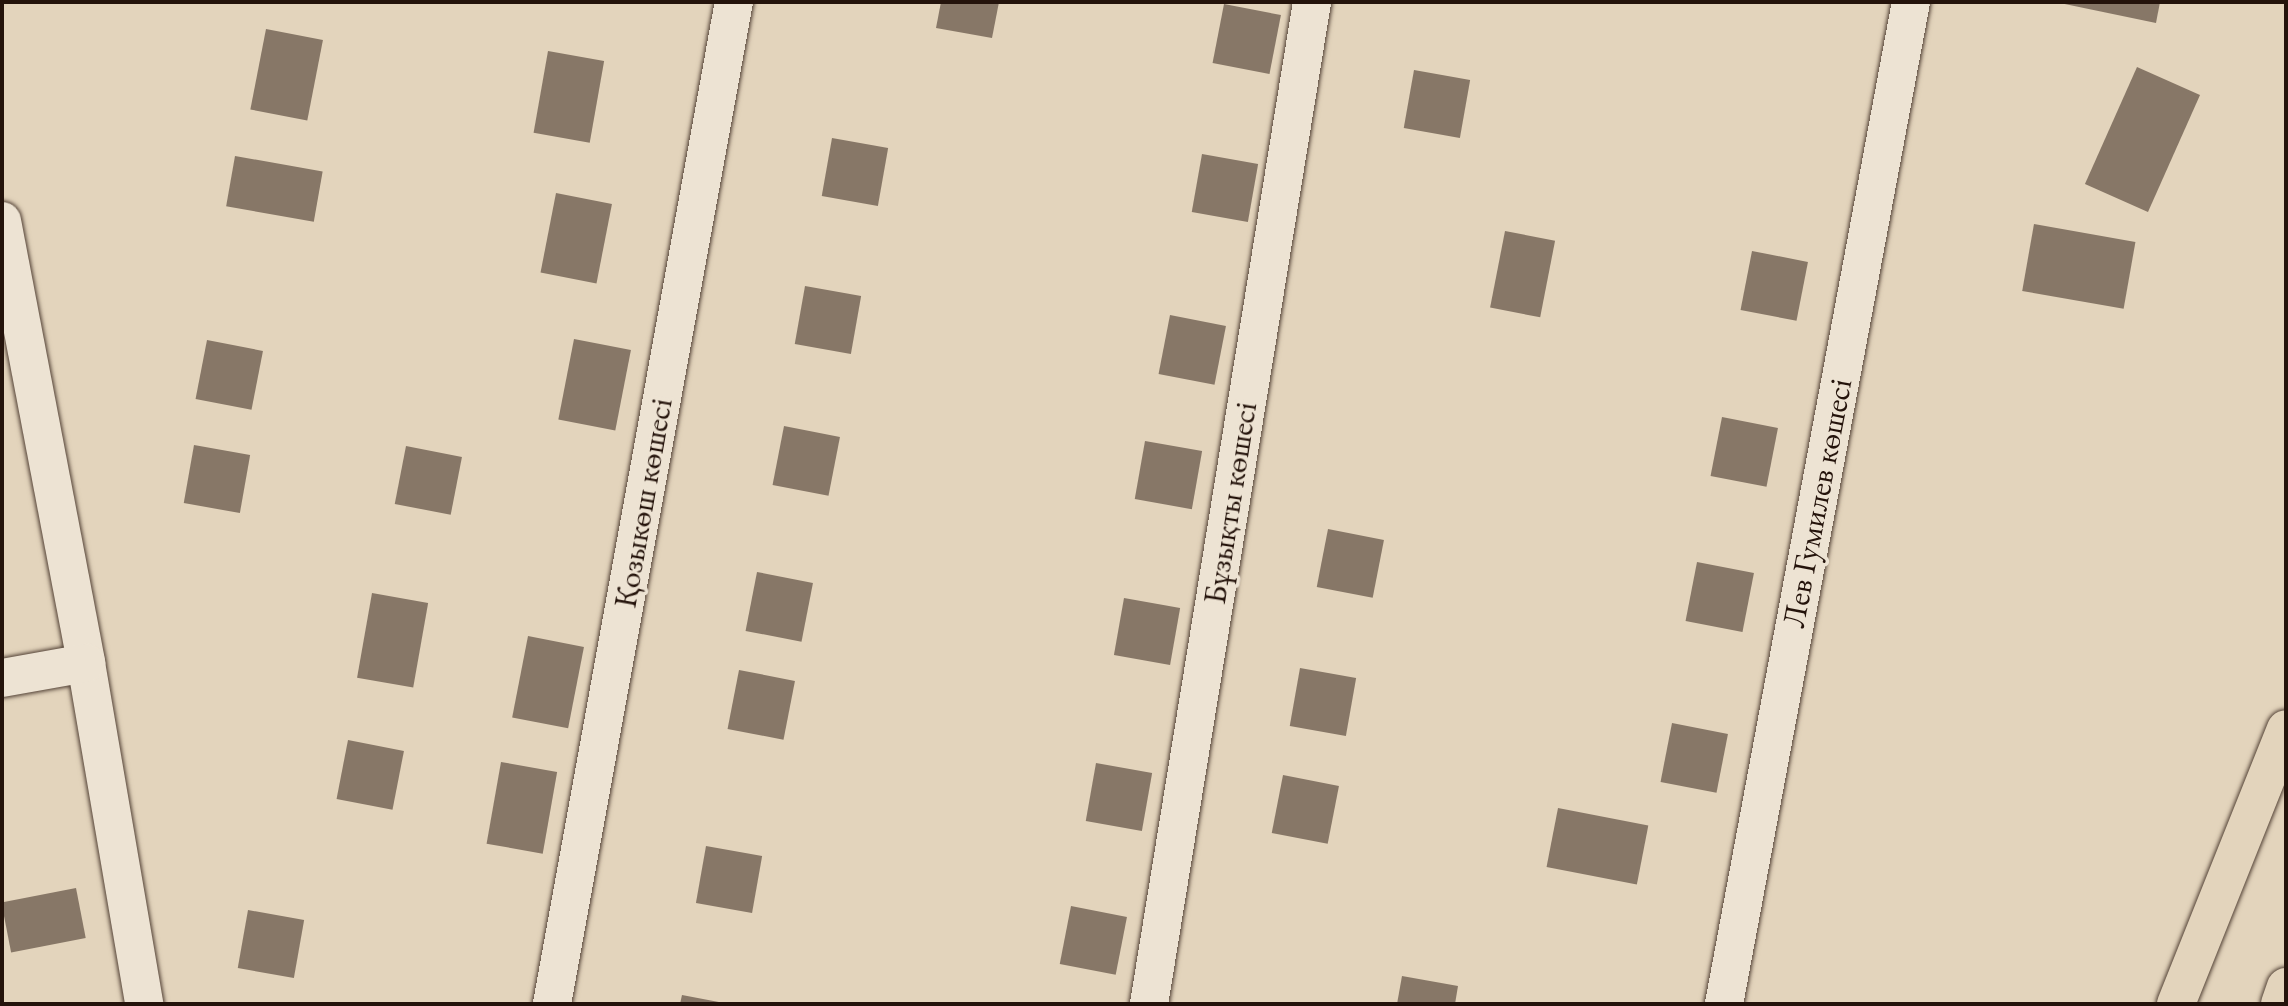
<!DOCTYPE html>
<html>
<head>
<meta charset="utf-8">
<style>
	body { margin:0 }
	#map { position:relative; width:2288px; height:1006px; overflow:hidden; background:#e3d4bc; font-family:"EB Garamond",serif }
	div>[style] { position:absolute }
	.building>* { inset:0; background:#877767; transform-origin:0 0 }
	.roads { filter:drop-shadow(0 0 2px #544337) drop-shadow(0 0 2px #544337) }
	.minor>* { height:38px; margin:-19px; padding:0 19px; transform-origin:19px; border-radius:19px; background:#ede3d3 }
	.highway>* { height:38px; margin:-19px; padding:0 19px; transform-origin:19px; border-radius:19px; background:#e3d4bc }
	span { translate:-50% -50%; white-space:nowrap; text-align:center; line-height:1.15; -webkit-text-stroke:7px #ede3d3; paint-order:stroke }
	.street-label { font-size:32px; color:#24130b }
	.frame { position:absolute; inset:0; border:4px solid #24130b; pointer-events:none }
</style>
</head>
<body>
<div id="map">
	<div class="building">
		<div style="clip-path:polygon(941px 2px,999px 2px,992px 38px,936px 28px)"></div>
		<div style="clip-path:polygon(2055px 2px,2160px 2px,2156px 23px)"></div>
		<div style="left:1224px;top:4px;width:58px;height:60px;rotate:11deg"></div>
		<div style="left:266px;top:29px;width:58px;height:82px;rotate:11deg"></div>
		<div style="left:548px;top:51px;width:57px;height:83px;rotate:10deg"></div>
		<div style="left:2137px;top:67px;width:69px;height:128px;rotate:24deg"></div>
		<div style="left:1414px;top:70px;width:57px;height:59px;rotate:10deg"></div>
		<div style="left:832px;top:138px;width:57px;height:59px;rotate:10deg"></div>
		<div style="left:1202px;top:154px;width:57px;height:59px;rotate:10deg"></div>
		<div style="left:235px;top:156px;width:89px;height:51px;rotate:10deg"></div>
		<div style="left:556px;top:193px;width:57px;height:81px;rotate:11deg"></div>
		<div style="left:2034px;top:224px;width:103px;height:68px;rotate:10deg"></div>
		<div style="left:1505px;top:231px;width:51px;height:78px;rotate:11deg"></div>
		<div style="left:1752px;top:251px;width:57px;height:60px;rotate:11deg"></div>
		<div style="left:805px;top:286px;width:57px;height:59px;rotate:10deg"></div>
		<div style="left:1170px;top:315px;width:57px;height:60px;rotate:11deg"></div>
		<div style="left:574px;top:339px;width:58px;height:82px;rotate:11deg"></div>
		<div style="left:207px;top:340px;width:57px;height:60px;rotate:11deg"></div>
		<div style="left:1722px;top:417px;width:57px;height:60px;rotate:11deg"></div>
		<div style="left:784px;top:426px;width:57px;height:60px;rotate:11deg"></div>
		<div style="left:1145px;top:441px;width:58px;height:59px;rotate:10deg"></div>
		<div style="left:194px;top:445px;width:57px;height:59px;rotate:10deg"></div>
		<div style="left:406px;top:446px;width:57px;height:59px;rotate:11deg"></div>
		<div style="left:1328px;top:529px;width:57px;height:59px;rotate:11deg"></div>
		<div style="left:1697px;top:562px;width:58px;height:60px;rotate:11deg"></div>
		<div style="left:757px;top:572px;width:57px;height:60px;rotate:11deg"></div>
		<div style="left:372px;top:593px;width:57px;height:86px;rotate:10deg"></div>
		<div style="left:1124px;top:598px;width:57px;height:58px;rotate:10deg"></div>
		<div style="left:528px;top:636px;width:57px;height:83px;rotate:11deg"></div>
		<div style="left:1300px;top:668px;width:57px;height:59px;rotate:10deg"></div>
		<div style="left:739px;top:670px;width:57px;height:60px;rotate:11deg"></div>
		<div style="left:1672px;top:723px;width:57px;height:60px;rotate:11deg"></div>
		<div style="left:348px;top:740px;width:57px;height:60px;rotate:11deg"></div>
		<div style="left:501px;top:762px;width:57px;height:83px;rotate:10deg"></div>
		<div style="left:1096px;top:763px;width:57px;height:59px;rotate:10deg"></div>
		<div style="left:1283px;top:775px;width:57px;height:59px;rotate:11deg"></div>
		<div style="left:1558px;top:808px;width:92px;height:60px;rotate:11deg"></div>
		<div style="left:706px;top:846px;width:57px;height:58px;rotate:10deg"></div>
		<div style="left:76px;top:888px;width:51px;height:76px;rotate:79deg"></div>
		<div style="left:1071px;top:906px;width:57px;height:59px;rotate:11deg"></div>
		<div style="left:248px;top:910px;width:57px;height:59px;rotate:10deg"></div>
		<div style="clip-path:polygon(1402px 976px,1458px 986px,1455px 1004px,1397px 1004px)"></div>
		<div style="clip-path:polygon(682px 995px,724px 1003px,724px 1004px,680px 1004px)"></div>
	</div>
	<div class="roads">
		<div class="minor">
			<div style="left:2px;top:221px;width:450px;rotate:79.2deg"></div>
			<div style="left:86px;top:663px;width:346px;rotate:80.3deg"></div>
			<div style="left:2px;top:678px;width:85px;rotate:-10.1deg"></div>
			<div style="left:552px;top:1004px;width:1018px;rotate:-79.71deg"></div>
			<div style="left:1149px;top:1004px;width:1015px;rotate:-80.76deg"></div>
			<div style="left:1724px;top:1004px;width:1019px;rotate:-79.43deg"></div>
		</div>
		<div class="highway">
			<div style="left:2176px;top:1004px;width:296px;rotate:-68.2deg"></div>
			<div style="left:2280px;top:1004px;width:18px;rotate:-71deg"></div>
		</div>
	</div>
	<div class="street-label">
		<span style="left:643px;top:503px;rotate:-80deg">Қозыкөш көшесі</span>
		<span style="left:1230px;top:503px;rotate:-81deg">Бұзықты көшесі</span>
		<span style="left:1817px;top:503px;rotate:-79deg">Лев Гумилев көшесі</span>
	</div>
	<div class="frame"></div>
</div>
</body>
</html>
